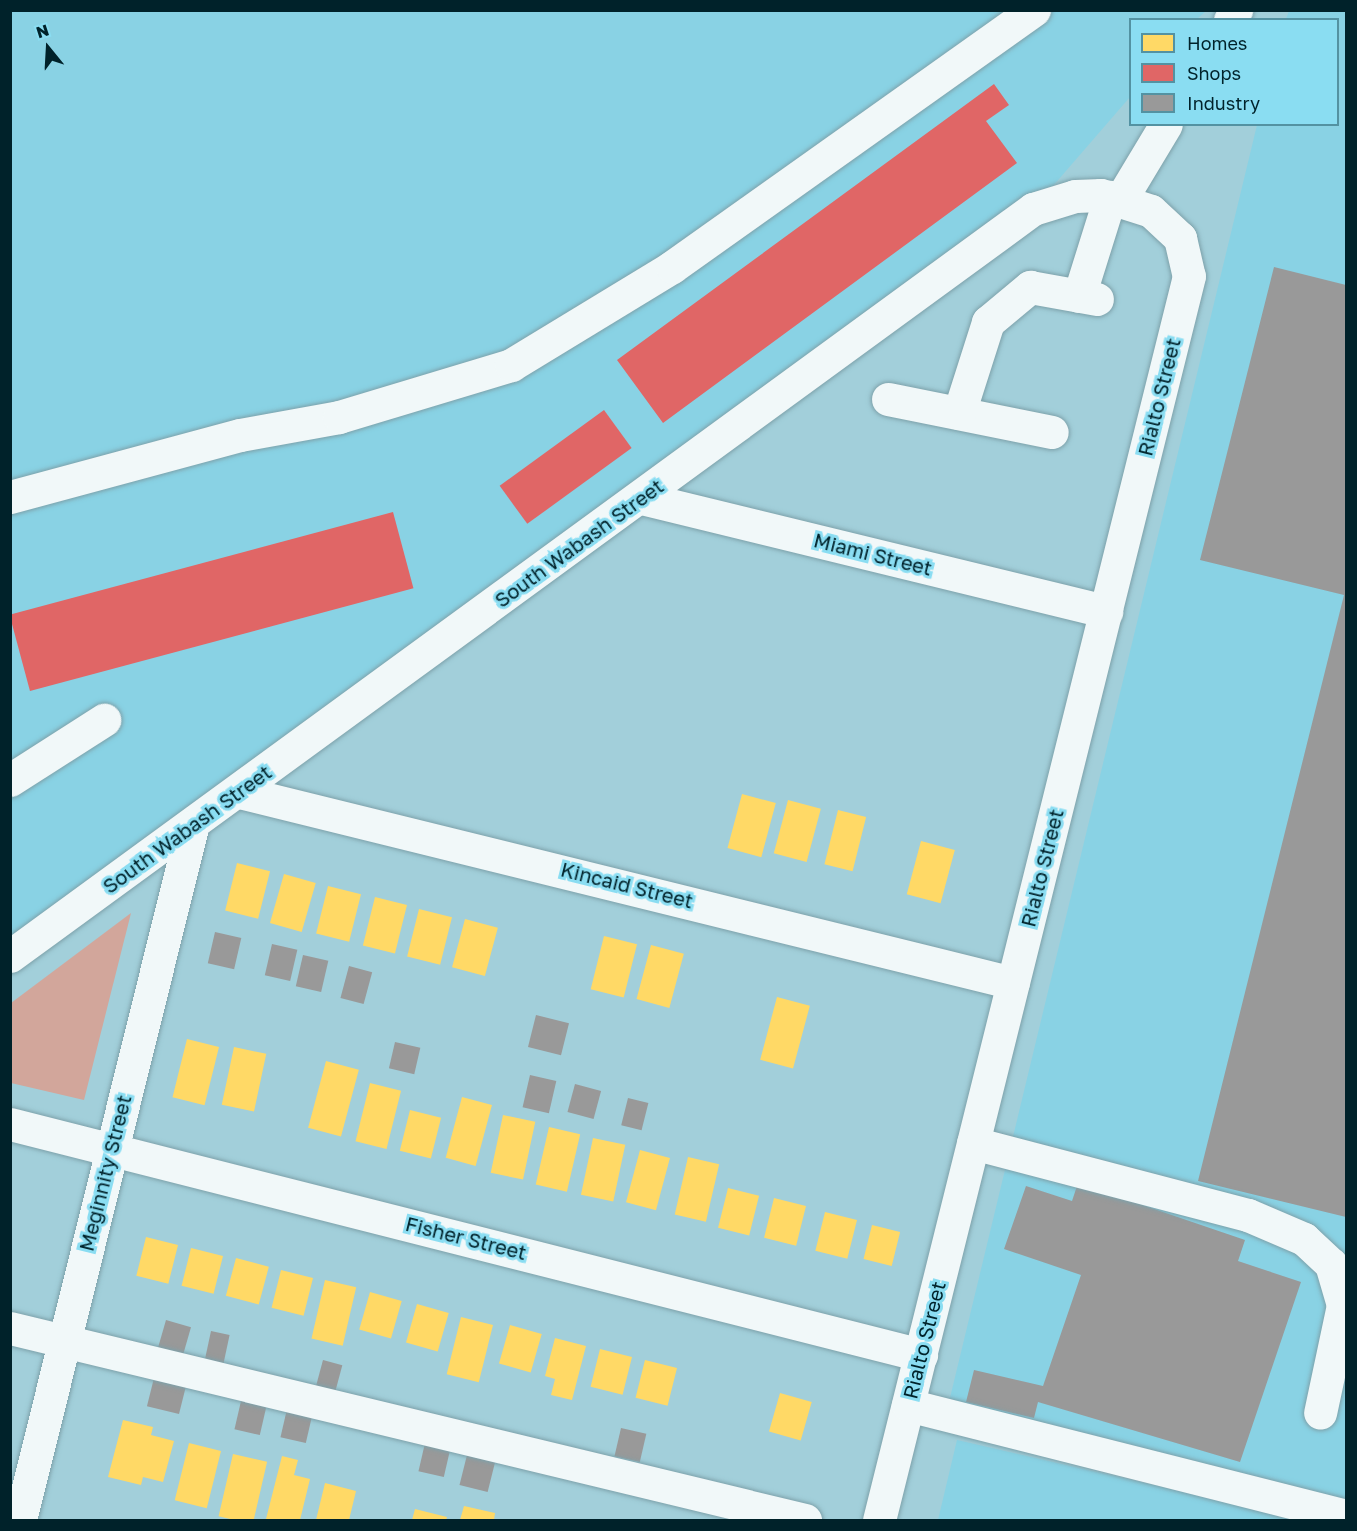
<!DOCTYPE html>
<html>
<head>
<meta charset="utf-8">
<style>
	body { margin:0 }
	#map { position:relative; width:1357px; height:1531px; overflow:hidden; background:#a2cfda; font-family:"Golos Text",sans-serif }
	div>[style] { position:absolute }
	.built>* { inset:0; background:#89d2e4 }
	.green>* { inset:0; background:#d2a69b }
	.homes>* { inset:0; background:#ffd966; transform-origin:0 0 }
	.shops>* { inset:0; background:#e06666; transform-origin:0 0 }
	.industry>* { inset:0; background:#999; transform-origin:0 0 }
	.roads { filter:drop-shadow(0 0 2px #7da1aa) drop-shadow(0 0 2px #7da1aa) }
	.minor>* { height:33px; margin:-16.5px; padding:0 16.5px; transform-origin:16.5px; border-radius:16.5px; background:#f1f8f9 }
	span { translate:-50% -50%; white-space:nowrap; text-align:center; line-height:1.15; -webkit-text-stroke:6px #8addf2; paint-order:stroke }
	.street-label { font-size:20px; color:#00222a }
	.frame { position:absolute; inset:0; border:12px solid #00222a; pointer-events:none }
	.legend { position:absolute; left:1129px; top:18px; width:210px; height:108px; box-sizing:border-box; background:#8addf2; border:2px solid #5392a2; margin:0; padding:8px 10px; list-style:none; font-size:18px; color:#00222a }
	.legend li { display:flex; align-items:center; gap:12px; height:30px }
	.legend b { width:30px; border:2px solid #5392a2 }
	.north { position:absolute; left:18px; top:18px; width:60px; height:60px; -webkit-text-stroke:4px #8addf2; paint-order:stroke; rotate:342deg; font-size:16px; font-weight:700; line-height:24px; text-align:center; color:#00222a }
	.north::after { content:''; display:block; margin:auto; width:21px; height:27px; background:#00222a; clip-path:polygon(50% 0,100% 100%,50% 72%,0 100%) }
</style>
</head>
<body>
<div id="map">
	<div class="built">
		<div style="clip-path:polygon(11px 11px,1206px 11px,1197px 19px,1130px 20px,1130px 97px,1033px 209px,11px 956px)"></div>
		<div style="clip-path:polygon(1289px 11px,1346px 11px,1346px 1501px,949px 1402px,1257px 125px,1338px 124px,1338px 20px,1286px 19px)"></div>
		<div style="clip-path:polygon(957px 1440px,1306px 1520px,938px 1520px)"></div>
	</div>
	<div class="green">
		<div style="clip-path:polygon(131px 913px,84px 1100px,11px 1083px,11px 1003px)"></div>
	</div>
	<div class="homes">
		<div style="left:742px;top:794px;width:35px;height:56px;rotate:15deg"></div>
		<div style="left:788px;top:800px;width:34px;height:55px;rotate:15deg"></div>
		<div style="left:838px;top:810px;width:29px;height:56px;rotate:14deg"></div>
		<div style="left:921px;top:841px;width:35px;height:55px;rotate:15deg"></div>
		<div style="left:237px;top:863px;width:34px;height:49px;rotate:14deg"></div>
		<div style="left:284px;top:874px;width:33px;height:51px;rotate:16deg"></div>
		<div style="left:328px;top:886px;width:34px;height:49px;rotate:14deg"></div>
		<div style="left:375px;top:897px;width:33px;height:50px;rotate:14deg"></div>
		<div style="left:419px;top:909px;width:34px;height:49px;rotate:14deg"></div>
		<div style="left:465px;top:919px;width:34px;height:50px;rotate:15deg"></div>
		<div style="left:604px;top:936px;width:34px;height:55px;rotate:14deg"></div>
		<div style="left:651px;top:945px;width:34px;height:56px;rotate:15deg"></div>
		<div style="left:777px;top:997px;width:34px;height:65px;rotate:15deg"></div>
		<div style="left:187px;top:1039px;width:33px;height:60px;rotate:14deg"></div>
		<div style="left:234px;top:1047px;width:33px;height:59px;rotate:12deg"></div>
		<div style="left:326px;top:1061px;width:34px;height:69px;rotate:15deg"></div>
		<div style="left:370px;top:1083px;width:32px;height:60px;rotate:14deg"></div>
		<div style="left:462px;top:1097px;width:31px;height:63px;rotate:15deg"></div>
		<div style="left:410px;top:1110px;width:32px;height:42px;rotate:14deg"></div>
		<div style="left:503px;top:1115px;width:33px;height:59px;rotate:12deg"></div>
		<div style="left:549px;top:1127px;width:32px;height:59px;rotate:13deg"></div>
		<div style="left:593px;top:1138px;width:33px;height:58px;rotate:12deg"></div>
		<div style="left:640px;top:1150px;width:31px;height:54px;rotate:15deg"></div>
		<div style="left:688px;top:1157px;width:32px;height:59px;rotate:13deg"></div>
		<div style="left:728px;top:1188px;width:32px;height:41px;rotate:14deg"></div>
		<div style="left:774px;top:1198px;width:33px;height:41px;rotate:14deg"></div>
		<div style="left:825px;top:1212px;width:33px;height:40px;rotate:14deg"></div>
		<div style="left:872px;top:1225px;width:29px;height:35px;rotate:14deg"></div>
		<div style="left:146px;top:1237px;width:33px;height:40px;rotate:14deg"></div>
		<div style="left:191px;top:1248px;width:33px;height:39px;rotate:14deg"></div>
		<div style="left:236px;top:1258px;width:34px;height:39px;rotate:15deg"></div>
		<div style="left:281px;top:1270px;width:33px;height:39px;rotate:14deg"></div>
		<div style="left:325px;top:1280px;width:32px;height:60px;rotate:13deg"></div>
		<div style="left:370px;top:1292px;width:33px;height:39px;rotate:16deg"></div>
		<div style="left:417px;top:1304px;width:33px;height:40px;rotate:16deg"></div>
		<div style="left:461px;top:1317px;width:33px;height:59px;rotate:14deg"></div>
		<div style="left:510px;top:1325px;width:33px;height:40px;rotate:16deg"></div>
		<div style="clip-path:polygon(555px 1338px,586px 1346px,572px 1400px,551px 1395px,555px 1379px,545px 1376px)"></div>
		<div style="left:600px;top:1349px;width:33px;height:39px;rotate:14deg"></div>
		<div style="left:645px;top:1360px;width:33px;height:39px;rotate:14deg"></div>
		<div style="left:780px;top:1393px;width:33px;height:40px;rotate:16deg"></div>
		<div style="clip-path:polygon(123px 1420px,153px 1427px,151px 1435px,174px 1441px,163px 1482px,143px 1477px,141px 1485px,108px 1477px)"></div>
		<div style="left:189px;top:1443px;width:33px;height:59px;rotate:14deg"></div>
		<div style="left:233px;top:1454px;width:35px;height:64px;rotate:13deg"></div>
		<div style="clip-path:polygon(282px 1456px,298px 1460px,294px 1475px,310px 1479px,300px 1520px,266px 1519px)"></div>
		<div style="clip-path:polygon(325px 1483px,356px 1491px,349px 1520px,316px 1520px)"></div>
		<div style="clip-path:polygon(464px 1506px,495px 1513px,494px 1520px,460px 1520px)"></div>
		<div style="clip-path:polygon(415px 1509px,447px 1517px,446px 1520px,412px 1520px)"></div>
	</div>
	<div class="shops">
		<div style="clip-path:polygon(994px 84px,1009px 105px,986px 121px,1017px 163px,663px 423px,617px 360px)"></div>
		<div style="left:604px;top:410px;width:47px;height:129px;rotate:54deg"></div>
		<div style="left:393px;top:512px;width:79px;height:397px;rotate:75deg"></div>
	</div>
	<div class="industry">
		<div style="clip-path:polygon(1274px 267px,1346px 285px,1346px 1217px,1198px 1181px,1344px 595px,1200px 560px)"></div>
		<div style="left:215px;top:932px;width:27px;height:32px;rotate:13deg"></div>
		<div style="left:272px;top:944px;width:26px;height:32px;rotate:13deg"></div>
		<div style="left:303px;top:955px;width:26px;height:32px;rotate:13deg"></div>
		<div style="left:349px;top:966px;width:24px;height:33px;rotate:15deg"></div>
		<div style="left:536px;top:1015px;width:34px;height:33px;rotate:14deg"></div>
		<div style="left:395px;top:1042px;width:26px;height:27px;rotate:13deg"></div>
		<div style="left:530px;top:1075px;width:27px;height:33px;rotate:13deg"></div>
		<div style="left:575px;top:1084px;width:27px;height:29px;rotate:15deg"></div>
		<div style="left:628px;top:1098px;width:21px;height:28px;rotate:14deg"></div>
		<div style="clip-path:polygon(1078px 1183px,1245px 1240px,1238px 1261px,1301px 1282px,1240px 1462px,1038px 1402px,1034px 1418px,966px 1402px,974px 1370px,1043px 1386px,1081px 1275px,1004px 1249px,1026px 1186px,1072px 1201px)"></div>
		<div style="left:166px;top:1320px;width:26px;height:30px;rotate:16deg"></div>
		<div style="left:211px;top:1331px;width:19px;height:29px;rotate:12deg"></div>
		<div style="left:323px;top:1360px;width:20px;height:29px;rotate:15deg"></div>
		<div style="left:154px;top:1378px;width:33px;height:29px;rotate:14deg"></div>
		<div style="left:241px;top:1401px;width:26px;height:29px;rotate:13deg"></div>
		<div style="left:287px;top:1409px;width:26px;height:29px;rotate:13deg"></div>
		<div style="left:621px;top:1428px;width:26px;height:29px;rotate:13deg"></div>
		<div style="left:425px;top:1443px;width:26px;height:29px;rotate:13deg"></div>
		<div style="left:467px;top:1455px;width:29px;height:31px;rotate:14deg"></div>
	</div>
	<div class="roads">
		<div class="minor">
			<div style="left:1230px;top:20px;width:12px;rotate:-59deg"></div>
			<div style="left:1121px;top:199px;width:87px;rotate:-59deg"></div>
			<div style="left:1079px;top:296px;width:104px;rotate:-72.6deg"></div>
			<div style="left:888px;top:399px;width:167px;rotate:11.4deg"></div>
			<div style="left:959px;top:413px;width:96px;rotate:-72.3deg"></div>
			<div style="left:988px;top:322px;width:55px;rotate:-39.8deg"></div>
			<div style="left:1030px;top:287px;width:68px;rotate:10.2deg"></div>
			<div style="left:10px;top:497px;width:238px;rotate:-15.1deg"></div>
			<div style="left:240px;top:435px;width:101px;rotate:-10.3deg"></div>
			<div style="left:339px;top:417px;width:180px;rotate:-16.8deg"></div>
			<div style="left:511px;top:365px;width:188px;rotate:-31.3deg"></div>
			<div style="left:672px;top:267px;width:444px;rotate:-35.4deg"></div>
			<div style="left:641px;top:498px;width:479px;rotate:13.7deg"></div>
			<div style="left:10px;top:780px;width:112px;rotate:-32.6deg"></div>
			<div style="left:239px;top:792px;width:797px;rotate:13.86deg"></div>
			<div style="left:10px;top:956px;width:1267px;rotate:-36.14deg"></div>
			<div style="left:1033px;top:209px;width:44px;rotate:-17.2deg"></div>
			<div style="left:1075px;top:196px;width:26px;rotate:-2deg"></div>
			<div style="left:1101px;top:195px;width:52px;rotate:17.7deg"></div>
			<div style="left:1151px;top:211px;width:40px;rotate:43deg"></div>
			<div style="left:1180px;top:238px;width:39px;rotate:77deg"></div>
			<div style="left:1189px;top:276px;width:1282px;rotate:103.99deg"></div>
			<div style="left:10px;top:1124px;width:940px;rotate:14.23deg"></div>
			<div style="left:973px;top:1143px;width:284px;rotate:14.7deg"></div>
			<div style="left:1248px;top:1215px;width:61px;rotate:23.2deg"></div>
			<div style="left:1304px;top:1239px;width:37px;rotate:43deg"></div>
			<div style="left:1331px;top:1264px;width:43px;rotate:73.7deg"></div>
			<div style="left:1343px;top:1305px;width:110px;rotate:102deg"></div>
			<div style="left:10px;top:1328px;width:818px;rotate:13.58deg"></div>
			<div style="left:908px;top:1405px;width:452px;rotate:14.2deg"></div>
			<div style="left:20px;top:1520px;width:714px;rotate:-76.06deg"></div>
		</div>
	</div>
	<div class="street-label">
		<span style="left:1159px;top:397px;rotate:-76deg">Rialto Street</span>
		<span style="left:579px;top:543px;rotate:-36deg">South Wabash Street</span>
		<span style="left:873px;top:554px;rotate:14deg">Miami Street</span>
		<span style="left:187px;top:829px;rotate:-36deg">South Wabash Street</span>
		<span style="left:1042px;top:868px;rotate:-76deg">Rialto Street</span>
		<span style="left:627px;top:885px;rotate:14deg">Kincaid Street</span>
		<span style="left:105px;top:1173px;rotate:-76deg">Meginnity Street</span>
		<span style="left:466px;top:1238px;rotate:14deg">Fisher Street</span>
		<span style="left:924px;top:1340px;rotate:-76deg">Rialto Street</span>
	</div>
	<div class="frame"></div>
	<ul class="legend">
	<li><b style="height:16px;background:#ffd966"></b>Homes</li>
	<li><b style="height:16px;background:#e06666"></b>Shops</li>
	<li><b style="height:16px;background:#999"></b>Industry</li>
	</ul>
	<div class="north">N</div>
</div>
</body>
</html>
